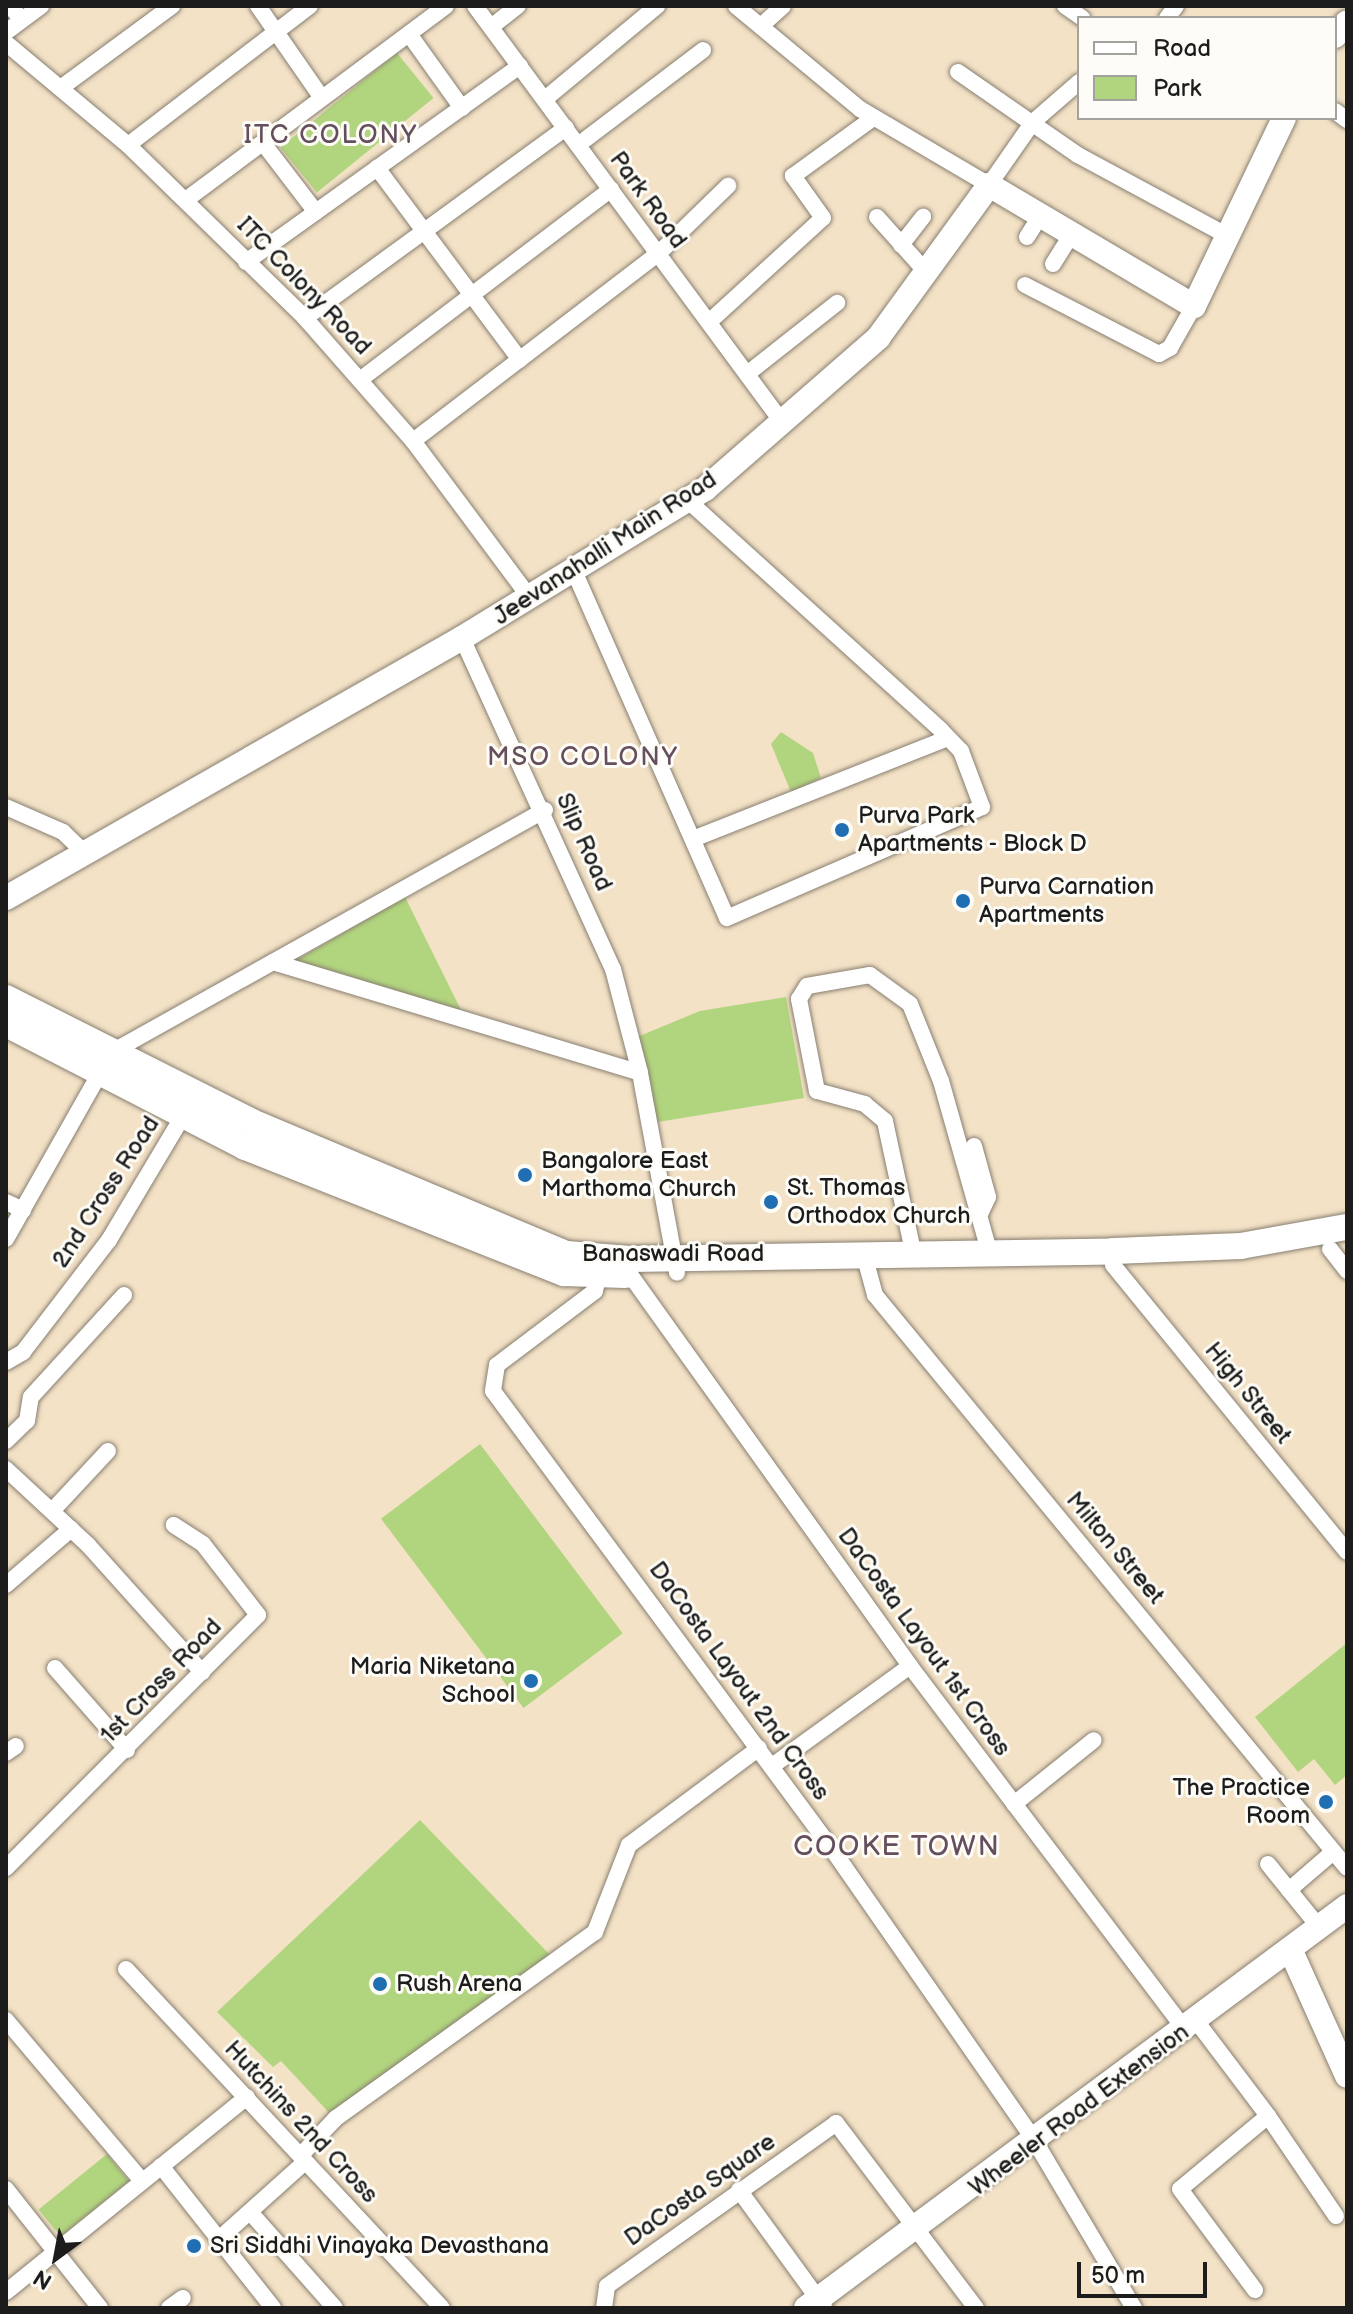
<!DOCTYPE html>
<html>
<head>
<meta charset="utf-8">
<style>
	body { margin:0 }
	#map { position:relative; width:1353px; height:2314px; overflow:hidden; background:#f3e2c6; font-family:"Balsamiq Sans",sans-serif }
	div>[style] { position:absolute }
	.green>* { inset:0; background:#b1d57e; transform-origin:0 0 }
	.roads { filter:drop-shadow(0 0 2px #887f71) drop-shadow(0 0 2px #887f71) }
	.street>* { height:16px; margin:-8px; padding:0 8px; transform-origin:8px; border-radius:8px; background:#fff }
	.secondary>* { height:24px; margin:-12px; padding:0 12px; transform-origin:12px; border-radius:12px; background:#fff }
	.primary>* { height:26px; margin:-13px; padding:0 13px; transform-origin:13px; border-radius:13px; background:#fff }
	.dots>* { width:22px; height:22px; translate:-50% -50%; box-sizing:border-box; border:4px solid #fdfcf7; border-radius:50% }
	span { translate:-50% -50%; white-space:nowrap; text-align:center; line-height:1.15; -webkit-text-stroke:6px #fdfcf7; paint-order:stroke }
	.street-label { font-size:24px; color:#1c1c1c }
	.poi-label { font-size:24px; color:#1c1c1c }
	.left { translate:0 -50%; text-align:left }
	.right { translate:-100% -50%; text-align:right }
	.neighbourhood-label { font-size:26px; color:#654e5d; letter-spacing:2px }
	.quarter-label { font-size:28px; color:#654e5d; letter-spacing:2px }
	.frame { position:absolute; inset:0; border:8px solid #1c1c1c; pointer-events:none }
	.legend { position:absolute; left:1077px; top:16px; width:260px; height:104px; box-sizing:border-box; background:#fdfcf7; border:2px solid #a3a29f; margin:0; padding:10px 14px; list-style:none; font-size:24px; color:#1c1c1c }
	.legend li { display:flex; align-items:center; gap:16px; height:40px }
	.legend b { width:40px; border:2px solid #a3a29f }
	.north { position:absolute; left:16px; top:2218px; width:80px; height:80px; -webkit-text-stroke:6px #fdfcf7; paint-order:stroke; rotate:212deg; font-size:22px; font-weight:700; line-height:32px; text-align:center; color:#1c1c1c }
	.north::after { content:''; display:block; margin:auto; width:28px; height:36px; background:#1c1c1c; clip-path:polygon(50% 0,100% 100%,50% 72%,0 100%) }
	.scale { position:absolute; left:1077px; top:2262px; width:130px; height:36px; box-sizing:border-box; border:4px solid #1c1c1c; border-top:0; padding-left:10px; font-size:24px; line-height:28px; white-space:nowrap; color:#1c1c1c; -webkit-text-stroke:6px #fdfcf7; paint-order:stroke }
</style>
</head>
<body>
<div id="map">
	<div class="green">
		<div style="left:397px;top:53px;width:58px;height:150px;rotate:51deg"></div>
		<div style="clip-path:polygon(781px 732px,813px 753px,821px 778px,791px 792px,771px 744px)"></div>
		<div style="clip-path:polygon(405px 897px,461px 1010px,295px 961px)"></div>
		<div style="clip-path:polygon(786px 997px,804px 1098px,658px 1122px,637px 1037px,700px 1011px)"></div>
		<div style="left:480px;top:1444px;width:237px;height:124px;rotate:53deg"></div>
		<div style="clip-path:polygon(1347px 1643px,1347px 1775px,1335px 1785px,1314px 1759px,1298px 1772px,1255px 1717px)"></div>
		<div style="clip-path:polygon(420px 1820px,551px 1956px,333px 2117px,281px 2061px,273px 2067px,217px 2012px)"></div>
		<div style="left:107px;top:2154px;width:35px;height:88px;rotate:51deg"></div>
	</div>
	<div class="roads">
		<div class="street">
			<div style="left:10px;top:6px;width:18px;rotate:49deg"></div>
			<div style="left:258px;top:6px;width:112px;rotate:55.2deg"></div>
			<div style="left:475px;top:6px;width:517px;rotate:53.57deg"></div>
			<div style="left:736px;top:6px;width:161px;rotate:39.7deg"></div>
			<div style="left:860px;top:109px;width:150px;rotate:30.5deg"></div>
			<div style="left:989px;top:185px;width:77px;rotate:-55.1deg"></div>
			<div style="left:1033px;top:122px;width:61px;rotate:-41deg"></div>
			<div style="left:1065px;top:6px;width:21px;rotate:35deg"></div>
			<div style="left:1167px;top:18px;width:15px;rotate:-53deg"></div>
			<div style="left:762px;top:25px;width:28px;rotate:-42deg"></div>
			<div style="left:491px;top:27px;width:34px;rotate:-38deg"></div>
			<div style="left:6px;top:32px;width:44px;rotate:-36.6deg"></div>
			<div style="left:409px;top:34px;width:91px;rotate:54.4deg"></div>
			<div style="left:6px;top:43px;width:159px;rotate:39.9deg"></div>
			<div style="left:128px;top:145px;width:248px;rotate:44.3deg"></div>
			<div style="left:305px;top:318px;width:164px;rotate:48.7deg"></div>
			<div style="left:413px;top:441px;width:196px;rotate:53.3deg"></div>
			<div style="left:958px;top:72px;width:146px;rotate:34.7deg"></div>
			<div style="left:1078px;top:155px;width:170px;rotate:28.4deg"></div>
			<div style="left:62px;top:87px;width:137px;rotate:-36.4deg"></div>
			<div style="left:545px;top:99px;width:146px;rotate:-39.7deg"></div>
			<div style="left:1335px;top:111px;width:15px;rotate:37deg"></div>
			<div style="left:263px;top:143px;width:87px;rotate:52.5deg"></div>
			<div style="left:128px;top:145px;width:229px;rotate:-37.4deg"></div>
			<div style="left:578px;top:145px;width:157px;rotate:-37.2deg"></div>
			<div style="left:377px;top:168px;width:239px;rotate:53.3deg"></div>
			<div style="left:187px;top:199px;width:323px;rotate:-36.7deg"></div>
			<div style="left:877px;top:217px;width:75px;rotate:48.2deg"></div>
			<div style="left:1027px;top:237px;width:26px;rotate:-58deg"></div>
			<div style="left:901px;top:245px;width:36px;rotate:-52deg"></div>
			<div style="left:246px;top:262px;width:337px;rotate:-35.6deg"></div>
			<div style="left:1053px;top:264px;width:36px;rotate:-58deg"></div>
			<div style="left:1025px;top:285px;width:151px;rotate:27.2deg"></div>
			<div style="left:1159px;top:354px;width:13px;rotate:-29deg"></div>
			<div style="left:1170px;top:348px;width:48px;rotate:-60.3deg"></div>
			<div style="left:305px;top:318px;width:323px;rotate:-36.1deg"></div>
			<div style="left:709px;top:322px;width:154px;rotate:-42.4deg"></div>
			<div style="left:823px;top:218px;width:52px;rotate:-125.5deg"></div>
			<div style="left:793px;top:176px;width:99px;rotate:-35.9deg"></div>
			<div style="left:747px;top:374px;width:115px;rotate:-38.3deg"></div>
			<div style="left:361px;top:379px;width:314px;rotate:-37.2deg"></div>
			<div style="left:413px;top:441px;width:308px;rotate:-37.4deg"></div>
			<div style="left:658px;top:254px;width:98px;rotate:-44.2deg"></div>
			<div style="left:574px;top:571px;width:379px;rotate:66.2deg"></div>
			<div style="left:727px;top:918px;width:278px;rotate:-23.5deg"></div>
			<div style="left:982px;top:807px;width:60px;rotate:-110.6deg"></div>
			<div style="left:961px;top:751px;width:29px;rotate:-134deg"></div>
			<div style="left:941px;top:730px;width:343px;rotate:-137.8deg"></div>
			<div style="left:462px;top:638px;width:364px;rotate:65.5deg"></div>
			<div style="left:613px;top:969px;width:107px;rotate:75.4deg"></div>
			<div style="left:6px;top:807px;width:62px;rotate:23.7deg"></div>
			<div style="left:63px;top:832px;width:28px;rotate:44deg"></div>
			<div style="left:693px;top:839px;width:274px;rotate:-21.6deg"></div>
			<div style="left:273px;top:962px;width:383px;rotate:16.8deg"></div>
			<div style="left:640px;top:1073px;width:203px;rotate:79.5deg"></div>
			<div style="left:974px;top:1146px;width:53px;rotate:74.6deg"></div>
			<div style="left:988px;top:1197px;width:17px;rotate:115deg"></div>
			<div style="left:6px;top:1202px;width:19px;rotate:25deg"></div>
			<div style="left:6px;top:1239px;width:215px;rotate:-60.5deg"></div>
			<div style="left:112px;top:1052px;width:496px;rotate:-29.2deg"></div>
			<div style="left:1330px;top:1249px;width:28px;rotate:52deg"></div>
			<div style="left:863px;top:1251px;width:46px;rotate:74.7deg"></div>
			<div style="left:875px;top:1295px;width:742px;rotate:50.52deg"></div>
			<div style="left:913px;top:1251px;width:133px;rotate:-102.2deg"></div>
			<div style="left:885px;top:1121px;width:26px;rotate:-140deg"></div>
			<div style="left:865px;top:1104px;width:50px;rotate:-164.8deg"></div>
			<div style="left:817px;top:1091px;width:94px;rotate:-101.1deg"></div>
			<div style="left:799px;top:999px;width:15px;rotate:-58deg"></div>
			<div style="left:807px;top:986px;width:64px;rotate:-9.9deg"></div>
			<div style="left:870px;top:975px;width:49px;rotate:35.9deg"></div>
			<div style="left:910px;top:1004px;width:83px;rotate:68.1deg"></div>
			<div style="left:941px;top:1081px;width:177px;rotate:74.2deg"></div>
			<div style="left:1113px;top:1265px;width:370px;rotate:50.8deg"></div>
			<div style="left:601px;top:1268px;width:24px;rotate:105deg"></div>
			<div style="left:595px;top:1291px;width:123px;rotate:142.9deg"></div>
			<div style="left:497px;top:1365px;width:26px;rotate:99deg"></div>
			<div style="left:493px;top:1391px;width:570px;rotate:53.49deg"></div>
			<div style="left:832px;top:1849px;width:352px;rotate:55.2deg"></div>
			<div style="left:1033px;top:2138px;width:198px;rotate:59.3deg"></div>
			<div style="left:631px;top:1276px;width:480px;rotate:54.4deg"></div>
			<div style="left:910px;top:1666px;width:458px;rotate:52.9deg"></div>
			<div style="left:6px;top:1362px;width:20px;rotate:-30deg"></div>
			<div style="left:23px;top:1352px;width:141px;rotate:-52.5deg"></div>
			<div style="left:109px;top:1240px;width:152px;rotate:-59.2deg"></div>
			<div style="left:6px;top:1441px;width:29px;rotate:-44deg"></div>
			<div style="left:27px;top:1421px;width:24px;rotate:-81deg"></div>
			<div style="left:31px;top:1397px;width:138px;rotate:-47.6deg"></div>
			<div style="left:6px;top:1469px;width:112px;rotate:42.8deg"></div>
			<div style="left:88px;top:1545px;width:171px;rotate:48.1deg"></div>
			<div style="left:52px;top:1511px;width:82px;rotate:-47deg"></div>
			<div style="left:6px;top:1585px;width:86px;rotate:-40.7deg"></div>
			<div style="left:55px;top:1668px;width:109px;rotate:48.7deg"></div>
			<div style="left:6px;top:1753px;width:12px;rotate:-35deg"></div>
			<div style="left:772px;top:1766px;width:170px;rotate:-35.9deg"></div>
			<div style="left:1014px;top:1804px;width:102px;rotate:-38.7deg"></div>
			<div style="left:1268px;top:1864px;width:81px;rotate:51deg"></div>
			<div style="left:6px;top:1868px;width:357px;rotate:-45.1deg"></div>
			<div style="left:258px;top:1615px;width:90px;rotate:-127.8deg"></div>
			<div style="left:203px;top:1544px;width:35px;rotate:-147deg"></div>
			<div style="left:1289px;top:1890px;width:58px;rotate:-40.8deg"></div>
			<div style="left:126px;top:1969px;width:463px;rotate:47deg"></div>
			<div style="left:6px;top:2020px;width:211px;rotate:49.8deg"></div>
			<div style="left:1197px;top:2022px;width:118px;rotate:52.9deg"></div>
			<div style="left:1268px;top:2116px;width:114px;rotate:140.3deg"></div>
			<div style="left:1180px;top:2189px;width:126px;rotate:53.4deg"></div>
			<div style="left:1268px;top:2116px;width:121px;rotate:55.8deg"></div>
			<div style="left:301px;top:2155px;width:51px;rotate:-46.6deg"></div>
			<div style="left:336px;top:2118px;width:319px;rotate:-35.7deg"></div>
			<div style="left:595px;top:1932px;width:93px;rotate:-68.7deg"></div>
			<div style="left:629px;top:1845px;width:162px;rotate:-36.7deg"></div>
			<div style="left:161px;top:2166px;width:181px;rotate:51.7deg"></div>
			<div style="left:6px;top:2189px;width:152px;rotate:51.7deg"></div>
			<div style="left:739px;top:2190px;width:145px;rotate:54deg"></div>
			<div style="left:250px;top:2212px;width:128px;rotate:48.5deg"></div>
			<div style="left:218px;top:2240px;width:117px;rotate:-41.9deg"></div>
			<div style="left:6px;top:2292px;width:310px;rotate:-39deg"></div>
			<div style="left:169px;top:2308px;width:17px;rotate:-36deg"></div>
			<div style="left:604px;top:2308px;width:22px;rotate:-82deg"></div>
			<div style="left:607px;top:2286px;width:281px;rotate:-35.4deg"></div>
			<div style="left:836px;top:2123px;width:232px;rotate:52.9deg"></div>
		</div>
		<div class="secondary">
			<div style="left:1335px;top:36px;width:18px;rotate:-49deg"></div>
			<div style="left:6px;top:898px;width:525px;rotate:-29.69deg"></div>
			<div style="left:462px;top:638px;width:285px;rotate:-31.5deg"></div>
			<div style="left:705px;top:489px;width:230px;rotate:-41.1deg"></div>
			<div style="left:878px;top:338px;width:189px;rotate:-54deg"></div>
			<div style="left:989px;top:185px;width:238px;rotate:30.6deg"></div>
			<div style="left:1194px;top:306px;width:208px;rotate:-64.4deg"></div>
			<div style="left:1290px;top:1949px;width:139px;rotate:65.8deg"></div>
			<div style="left:806px;top:2308px;width:674px;rotate:-36.61deg"></div>
		</div>
		<div class="primary">
			<div style="left:6px;top:998px;width:283px;rotate:26.7deg"></div>
			<div style="left:259px;top:1125px;width:333px;rotate:22.8deg"></div>
			<div style="left:566px;top:1254px;width:64px;rotate:4.5deg"></div>
			<div style="left:630px;top:1259px;width:483px;rotate:-0.9deg"></div>
			<div style="left:1113px;top:1251px;width:128px;rotate:-2.2deg"></div>
			<div style="left:1241px;top:1246px;width:108px;rotate:-10.2deg"></div>
			<div style="left:6px;top:1024px;width:269px;rotate:27.2deg"></div>
			<div style="left:245px;top:1147px;width:343px;rotate:21.6deg"></div>
			<div style="left:564px;top:1273px;width:61px;rotate:1.9deg"></div>
		</div>
	</div>
	<div class="dots">
		<div style="left:842px;top:830px;background:#1f6fb2"></div>
		<div style="left:963px;top:901px;background:#1f6fb2"></div>
		<div style="left:525px;top:1175px;background:#1f6fb2"></div>
		<div style="left:771px;top:1202px;background:#1f6fb2"></div>
		<div style="left:531px;top:1681px;background:#1f6fb2"></div>
		<div style="left:1326px;top:1802px;background:#1f6fb2"></div>
		<div style="left:380px;top:1984px;background:#1f6fb2"></div>
		<div style="left:194px;top:2246px;background:#1f6fb2"></div>
	</div>
	<div class="street-label">
		<span style="left:648px;top:200px;rotate:54deg">Park Road</span>
		<span style="left:304px;top:286px;rotate:46deg">ITC Colony Road</span>
		<span style="left:605px;top:548px;rotate:-33deg">Jeevanahalli Main Road</span>
		<span style="left:584px;top:842px;rotate:66deg">Slip Road</span>
		<span style="left:106px;top:1192px;rotate:-57deg">2nd Cross Road</span>
		<span style="left:673px;top:1254px">Banaswadi Road</span>
		<span style="left:1248px;top:1393px;rotate:51deg">High Street</span>
		<span style="left:1115px;top:1548px;rotate:50deg">Milton Street</span>
		<span style="left:924px;top:1642px;rotate:54deg">DaCosta Layout 1st Cross</span>
		<span style="left:161px;top:1681px;rotate:-46deg">1st Cross Road</span>
		<span style="left:739px;top:1681px;rotate:54deg">DaCosta Layout 2nd Cross</span>
		<span style="left:1079px;top:2110px;rotate:-37deg">Wheeler Road Extension</span>
		<span style="left:301px;top:2122px;rotate:47deg">Hutchins 2nd Cross</span>
		<span style="left:700px;top:2190px;rotate:-35deg">DaCosta Square</span>
	</div>
	<div class="poi-label">
		<span class="left" style="left:858px;top:830px">Purva Park<br>Apartments - Block D</span>
		<span class="left" style="left:979px;top:901px">Purva Carnation<br>Apartments</span>
		<span class="left" style="left:541px;top:1175px">Bangalore East<br>Marthoma Church</span>
		<span class="left" style="left:787px;top:1202px">St. Thomas<br>Orthodox Church</span>
		<span class="right" style="left:515px;top:1681px">Maria Niketana<br>School</span>
		<span class="right" style="left:1310px;top:1802px">The Practice<br>Room</span>
		<span class="left" style="left:396px;top:1984px">Rush Arena</span>
		<span class="left" style="left:210px;top:2246px">Sri Siddhi Vinayaka Devasthana</span>
	</div>
	<div class="neighbourhood-label">
		<span style="left:331px;top:136px">ITC COLONY</span>
		<span style="left:583px;top:758px">MSO COLONY</span>
	</div>
	<div class="quarter-label">
		<span style="left:897px;top:1847px">COOKE TOWN</span>
	</div>
	<div class="frame"></div>
	<ul class="legend">
	<li><b style="height:10px;background:#fff"></b>Road</li>
	<li><b style="height:22px;background:#b1d57e"></b>Park</li>
	</ul>
	<div class="north">N</div>
	<div class="scale">50 m</div>
</div>
</body>
</html>
